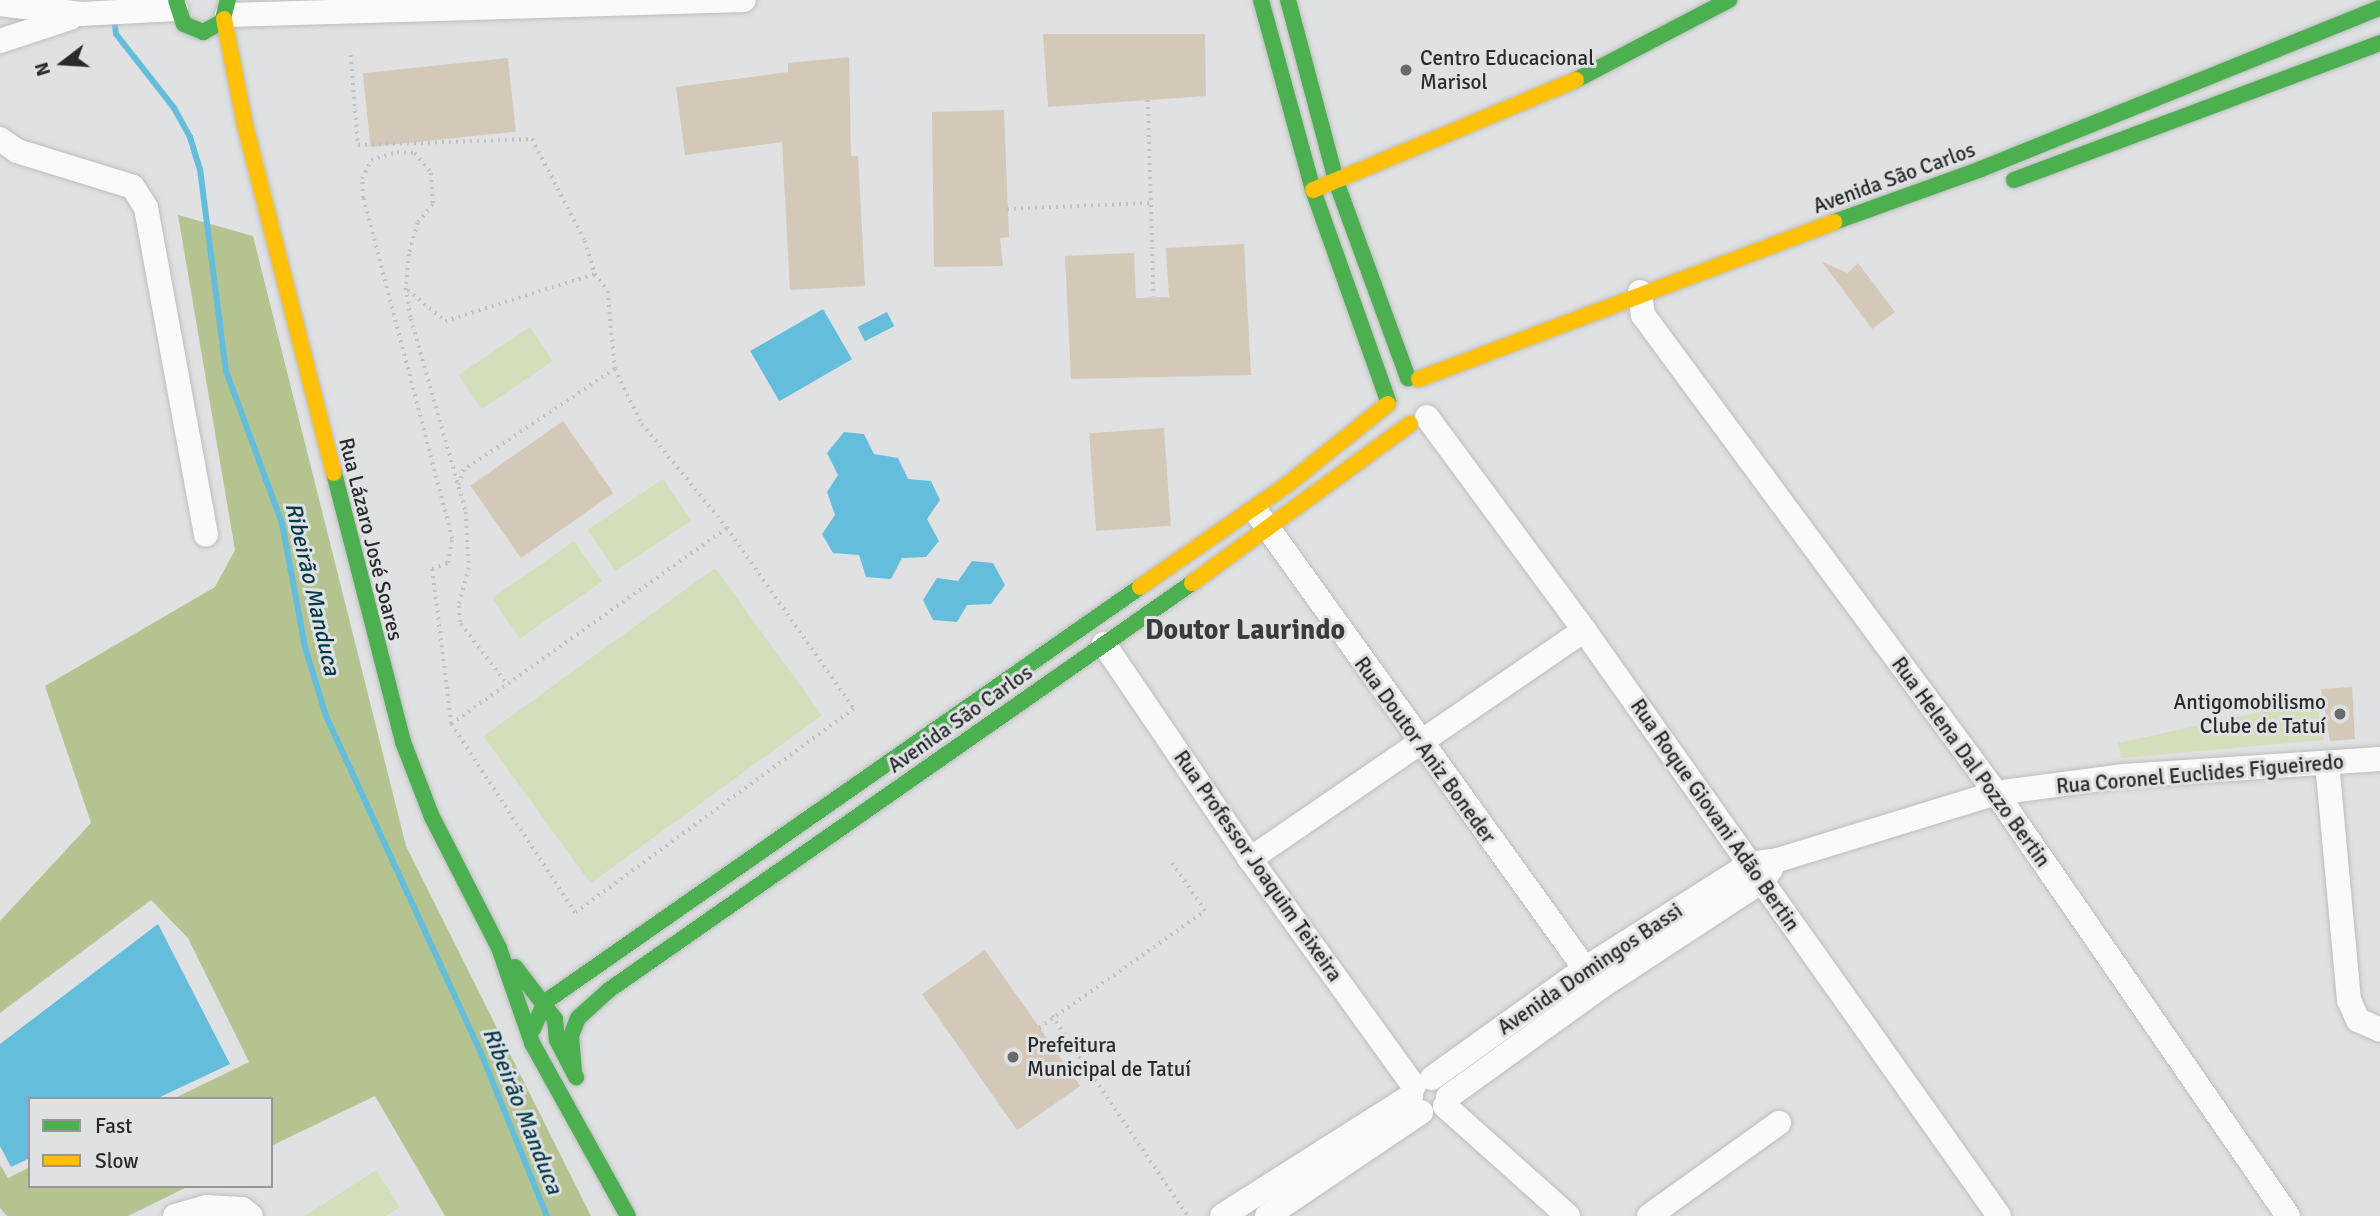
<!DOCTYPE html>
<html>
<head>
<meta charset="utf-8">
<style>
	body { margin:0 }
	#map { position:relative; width:2380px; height:1216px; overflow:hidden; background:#e0e1e2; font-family:Signika,sans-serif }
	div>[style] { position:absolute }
	.green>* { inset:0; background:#d3dfba; transform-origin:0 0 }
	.forest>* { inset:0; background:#b5c391 }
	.water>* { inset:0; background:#64bddb; transform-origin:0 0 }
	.stream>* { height:6px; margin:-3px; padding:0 3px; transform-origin:3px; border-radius:3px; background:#64bddb }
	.building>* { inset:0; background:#d4c8b9; transform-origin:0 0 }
	.path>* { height:3.5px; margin-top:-1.75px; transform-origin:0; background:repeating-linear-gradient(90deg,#c1c1c2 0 2px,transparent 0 7px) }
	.roads { filter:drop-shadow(0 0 2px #bcbdbd) drop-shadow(0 0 2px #bcbdbd) }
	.street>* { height:24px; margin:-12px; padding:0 12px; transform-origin:12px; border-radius:12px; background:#fafafb }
	.fast>* { height:16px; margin:-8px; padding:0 8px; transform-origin:8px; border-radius:8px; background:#4caf50 }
	.slow>* { height:16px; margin:-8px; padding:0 8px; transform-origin:8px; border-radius:8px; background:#ffc107 }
	.dots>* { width:19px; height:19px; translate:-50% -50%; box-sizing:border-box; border:4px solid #dfe1e3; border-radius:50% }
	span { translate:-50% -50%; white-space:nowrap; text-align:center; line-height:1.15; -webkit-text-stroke:6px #dfe1e3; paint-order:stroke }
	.poi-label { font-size:21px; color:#292a2b }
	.left { translate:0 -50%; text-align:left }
	.right { translate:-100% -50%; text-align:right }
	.street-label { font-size:21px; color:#292a2b }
	.water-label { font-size:23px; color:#023a4b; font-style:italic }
	.district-label { font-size:28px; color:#3a3b3c; font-weight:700 }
	.legend { position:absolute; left:28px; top:1097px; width:245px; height:91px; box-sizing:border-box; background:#dfe1e3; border:2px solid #969899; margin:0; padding:9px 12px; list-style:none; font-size:21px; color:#292a2b }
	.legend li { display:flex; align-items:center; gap:14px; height:35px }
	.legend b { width:35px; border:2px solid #969899 }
	.north { position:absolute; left:28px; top:28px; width:70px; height:70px; -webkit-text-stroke:5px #dfe1e3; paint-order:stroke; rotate:253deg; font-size:19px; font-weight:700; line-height:28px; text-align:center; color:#292a2b }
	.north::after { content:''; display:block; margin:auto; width:24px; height:32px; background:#292a2b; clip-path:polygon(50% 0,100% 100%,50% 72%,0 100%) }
</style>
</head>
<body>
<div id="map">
	<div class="green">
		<div style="left:530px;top:327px;width:41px;height:86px;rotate:56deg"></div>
		<div style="left:663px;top:479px;width:50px;height:91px;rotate:56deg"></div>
		<div style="left:574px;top:541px;width:49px;height:100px;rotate:55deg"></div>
		<div style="left:715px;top:568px;width:182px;height:286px;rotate:54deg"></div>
		<div style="clip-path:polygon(2316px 700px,2324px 740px,2121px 758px,2118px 743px)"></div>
		<div style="clip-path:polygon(376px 1170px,400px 1207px,386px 1216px,305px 1216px)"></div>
	</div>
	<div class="forest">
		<div style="clip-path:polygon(178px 215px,253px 236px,406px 846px,591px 1216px,445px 1216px,375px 1096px,271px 1146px,271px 1099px,173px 1099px,249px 1062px,188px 938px,151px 900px,0 1013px,0 921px,91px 823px,45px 686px,215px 587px,235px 550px)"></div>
		<div style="clip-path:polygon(0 1165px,8px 1178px,30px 1167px,30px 1186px,189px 1186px,128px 1216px,7px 1216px,0 1208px)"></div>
	</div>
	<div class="water">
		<div style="left:823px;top:309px;width:58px;height:84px;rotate:60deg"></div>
		<div style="left:887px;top:312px;width:16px;height:33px;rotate:63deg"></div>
		<div style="clip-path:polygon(844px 432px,864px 434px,874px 454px,898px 458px,908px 479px,931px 481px,940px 500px,927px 519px,939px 541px,926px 557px,902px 558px,891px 579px,866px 577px,859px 555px,833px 553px,822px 534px,835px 515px,827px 492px,838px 475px,827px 453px)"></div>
		<div style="clip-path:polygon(972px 561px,993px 563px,1005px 585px,991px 604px,967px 605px,957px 622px,933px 620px,923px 600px,937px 578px,958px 581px)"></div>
		<div style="clip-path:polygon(158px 924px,230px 1064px,156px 1099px,30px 1099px,30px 1158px,11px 1167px,0 1146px,0 1044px)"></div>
	</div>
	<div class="stream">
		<div style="left:114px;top:19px;width:15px;rotate:82deg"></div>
		<div style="left:116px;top:34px;width:94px;rotate:51.9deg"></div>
		<div style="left:174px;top:108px;width:33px;rotate:61deg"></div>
		<div style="left:190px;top:137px;width:34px;rotate:73deg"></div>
		<div style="left:200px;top:169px;width:204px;rotate:82.7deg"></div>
		<div style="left:226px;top:371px;width:162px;rotate:69.8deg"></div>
		<div style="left:282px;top:523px;width:126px;rotate:79.5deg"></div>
		<div style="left:305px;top:647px;width:72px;rotate:73.1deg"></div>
		<div style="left:326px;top:716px;width:371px;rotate:65.3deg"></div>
		<div style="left:481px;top:1053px;width:176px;rotate:68deg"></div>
	</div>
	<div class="building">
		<div style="clip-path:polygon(1043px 34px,1205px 34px,1206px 96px,1048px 107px)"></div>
		<div style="clip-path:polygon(849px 57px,851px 156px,858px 156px,865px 286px,790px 290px,782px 142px,685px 155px,676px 87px,788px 72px,788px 63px)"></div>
		<div style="left:508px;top:58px;width:74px;height:146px;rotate:84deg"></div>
		<div style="clip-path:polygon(1004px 110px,1009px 237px,1000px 238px,1003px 266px,934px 267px,932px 112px)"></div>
		<div style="clip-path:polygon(1244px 244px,1251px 375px,1071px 379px,1065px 256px,1134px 253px,1136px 298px,1169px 297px,1166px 248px)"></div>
		<div style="clip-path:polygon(1822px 262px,1848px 273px,1858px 263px,1895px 312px,1872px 329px)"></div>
		<div style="left:563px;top:421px;width:88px;height:113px;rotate:55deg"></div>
		<div style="left:1164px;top:428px;width:98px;height:75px;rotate:86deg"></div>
		<div style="clip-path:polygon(2352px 687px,2355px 739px,2330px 741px,2321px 689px)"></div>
		<div style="left:985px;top:950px;width:166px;height:77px;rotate:55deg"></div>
	</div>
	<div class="path">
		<div style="left:351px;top:55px;width:90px;rotate:85.6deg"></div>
		<div style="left:358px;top:145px;width:174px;rotate:-2deg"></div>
		<div style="left:532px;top:139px;width:115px;rotate:62.5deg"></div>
		<div style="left:585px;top:241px;width:34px;rotate:73deg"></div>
		<div style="left:1148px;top:100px;width:197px;rotate:88.3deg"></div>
		<div style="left:1007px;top:209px;width:145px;rotate:-2.4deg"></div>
		<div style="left:408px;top:290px;width:48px;rotate:40deg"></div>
		<div style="left:445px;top:321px;width:157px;rotate:-17.4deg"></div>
		<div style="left:595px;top:274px;width:21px;rotate:53deg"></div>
		<div style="left:608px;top:291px;width:78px;rotate:84.9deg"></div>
		<div style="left:615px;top:369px;width:182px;rotate:146.2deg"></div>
		<div style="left:464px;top:470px;width:16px;rotate:108deg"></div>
		<div style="left:615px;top:369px;width:61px;rotate:63.9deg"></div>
		<div style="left:642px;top:424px;width:134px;rotate:50.7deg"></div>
		<div style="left:727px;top:528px;width:221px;rotate:54.9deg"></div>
		<div style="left:854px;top:709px;width:346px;rotate:143.8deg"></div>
		<div style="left:575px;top:913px;width:226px;rotate:-123.3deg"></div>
		<div style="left:451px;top:724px;width:339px;rotate:-35.4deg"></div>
		<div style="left:451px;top:724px;width:156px;rotate:-97deg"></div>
		<div style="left:432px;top:569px;width:17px;rotate:-21deg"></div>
		<div style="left:448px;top:563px;width:24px;rotate:-81deg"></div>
		<div style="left:452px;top:539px;width:352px;rotate:-104.6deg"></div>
		<div style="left:363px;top:198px;width:19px;rotate:-93deg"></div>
		<div style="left:362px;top:179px;width:21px;rotate:-65deg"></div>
		<div style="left:371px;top:160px;width:27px;rotate:-17deg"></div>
		<div style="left:397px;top:152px;width:18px;rotate:3deg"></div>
		<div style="left:415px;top:153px;width:26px;rotate:51deg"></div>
		<div style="left:431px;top:173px;width:32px;rotate:86deg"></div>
		<div style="left:433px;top:205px;width:23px;rotate:130deg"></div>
		<div style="left:418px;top:223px;width:32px;rotate:106deg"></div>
		<div style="left:409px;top:254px;width:34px;rotate:95deg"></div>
		<div style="left:406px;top:288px;width:31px;rotate:81deg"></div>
		<div style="left:411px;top:319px;width:201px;rotate:74.1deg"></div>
		<div style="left:466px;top:512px;width:56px;rotate:86.9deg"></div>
		<div style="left:469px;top:568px;width:39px;rotate:105deg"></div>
		<div style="left:459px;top:606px;width:18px;rotate:84deg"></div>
		<div style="left:461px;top:624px;width:76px;rotate:52.5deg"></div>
		<div style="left:1052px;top:1016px;width:242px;rotate:55.8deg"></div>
		<div style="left:1039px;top:1028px;width:203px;rotate:-35.2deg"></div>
		<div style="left:1205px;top:911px;width:60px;rotate:-124.8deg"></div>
	</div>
	<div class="roads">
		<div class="street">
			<div style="left:0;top:4px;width:82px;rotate:7deg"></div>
			<div style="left:81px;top:14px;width:95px;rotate:-3deg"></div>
			<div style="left:227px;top:15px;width:517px;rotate:-1.66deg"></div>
			<div style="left:0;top:41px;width:74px;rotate:-18.2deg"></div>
			<div style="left:0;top:139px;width:21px;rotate:35deg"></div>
			<div style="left:17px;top:151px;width:121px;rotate:17.2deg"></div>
			<div style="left:133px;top:187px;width:25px;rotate:58deg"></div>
			<div style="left:146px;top:208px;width:332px;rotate:79.6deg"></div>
			<div style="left:1640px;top:292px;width:23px;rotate:83deg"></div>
			<div style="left:1643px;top:315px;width:594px;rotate:53.55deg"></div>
			<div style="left:1996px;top:793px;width:514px;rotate:55.38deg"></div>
			<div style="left:1427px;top:417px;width:265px;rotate:53.6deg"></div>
			<div style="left:1584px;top:630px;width:718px;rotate:54.69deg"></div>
			<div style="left:1260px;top:517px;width:580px;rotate:54.26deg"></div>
			<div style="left:1104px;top:644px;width:260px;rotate:55.8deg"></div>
			<div style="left:1250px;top:859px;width:280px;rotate:54.2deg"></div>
			<div style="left:2327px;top:763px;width:238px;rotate:84.7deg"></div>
			<div style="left:2349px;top:1000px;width:22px;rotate:66deg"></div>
			<div style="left:2358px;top:1020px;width:24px;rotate:24deg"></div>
			<div style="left:1250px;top:859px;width:405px;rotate:-34.4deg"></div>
			<div style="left:1432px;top:1078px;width:186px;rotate:-35.6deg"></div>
			<div style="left:1583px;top:970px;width:198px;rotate:-32.4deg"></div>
			<div style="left:1750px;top:864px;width:28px;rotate:-8deg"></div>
			<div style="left:1778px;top:860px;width:228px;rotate:-17.1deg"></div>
			<div style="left:1996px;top:793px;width:129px;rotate:-7.6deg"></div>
			<div style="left:2124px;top:776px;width:257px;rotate:-3.8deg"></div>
			<div style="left:1448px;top:1097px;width:186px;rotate:-35.8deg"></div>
			<div style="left:1599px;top:988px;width:195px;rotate:-33.3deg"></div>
			<div style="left:1762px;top:881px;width:15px;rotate:-53deg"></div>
			<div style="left:1445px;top:1106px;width:165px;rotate:41.8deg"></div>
			<div style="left:175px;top:1216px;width:32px;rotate:-16deg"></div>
			<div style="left:206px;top:1207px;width:36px;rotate:3deg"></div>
			<div style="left:242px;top:1209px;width:11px;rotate:38deg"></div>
			<div style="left:1222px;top:1216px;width:224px;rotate:-32.4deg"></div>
			<div style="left:1267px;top:1216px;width:186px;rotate:-34deg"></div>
			<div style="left:1649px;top:1216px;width:160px;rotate:-35.6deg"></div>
		</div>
		<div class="fast">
			<div style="left:176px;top:0;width:25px;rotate:72deg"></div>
			<div style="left:184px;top:24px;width:21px;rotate:23deg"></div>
			<div style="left:203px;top:32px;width:21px;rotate:-28deg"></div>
			<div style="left:222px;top:22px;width:23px;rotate:-75deg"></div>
			<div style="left:1261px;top:0;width:197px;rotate:74.7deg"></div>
			<div style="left:1313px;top:190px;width:224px;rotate:70.4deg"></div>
			<div style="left:1288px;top:0;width:190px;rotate:75.1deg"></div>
			<div style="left:1337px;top:184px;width:207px;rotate:69.9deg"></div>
			<div style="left:1576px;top:80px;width:173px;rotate:-27.6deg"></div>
			<div style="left:2014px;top:180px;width:391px;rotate:-20.5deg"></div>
			<div style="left:1834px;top:222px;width:156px;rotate:-19.8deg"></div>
			<div style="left:1981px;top:169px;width:430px;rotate:-22deg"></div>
			<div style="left:334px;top:473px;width:278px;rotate:75.6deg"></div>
			<div style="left:403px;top:742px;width:80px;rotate:68.9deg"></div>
			<div style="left:432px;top:817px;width:147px;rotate:62.9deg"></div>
			<div style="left:499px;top:948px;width:101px;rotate:70.8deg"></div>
			<div style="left:532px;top:1043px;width:198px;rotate:61deg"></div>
			<div style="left:515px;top:967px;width:66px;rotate:52.4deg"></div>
			<div style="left:555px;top:1019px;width:21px;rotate:85deg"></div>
			<div style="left:557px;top:1040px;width:42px;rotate:62.8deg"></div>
			<div style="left:533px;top:1029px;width:30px;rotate:-66deg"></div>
			<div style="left:545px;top:1002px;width:725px;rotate:-34.89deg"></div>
			<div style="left:574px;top:1071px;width:35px;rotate:-95deg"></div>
			<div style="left:571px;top:1036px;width:19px;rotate:-69deg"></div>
			<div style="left:578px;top:1018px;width:42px;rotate:-42.1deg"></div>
			<div style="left:609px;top:990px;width:711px;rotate:-34.92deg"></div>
		</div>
		<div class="slow">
			<div style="left:224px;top:19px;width:108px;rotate:78.8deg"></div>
			<div style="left:245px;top:125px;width:359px;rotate:75.7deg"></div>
			<div style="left:1313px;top:190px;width:285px;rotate:-22.7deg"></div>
			<div style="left:1419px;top:379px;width:444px;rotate:-20.7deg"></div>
			<div style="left:1192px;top:583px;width:270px;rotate:-36.1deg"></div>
			<div style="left:1140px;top:587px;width:180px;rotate:-34.8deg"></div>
			<div style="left:1288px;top:484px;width:128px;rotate:-38.7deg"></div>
		</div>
	</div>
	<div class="dots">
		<div style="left:1406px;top:70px;background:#696a6b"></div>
		<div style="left:2340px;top:714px;background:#696a6b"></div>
		<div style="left:1013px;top:1057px;background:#696a6b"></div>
	</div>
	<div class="poi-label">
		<span class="left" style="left:1420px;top:70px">Centro Educacional<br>Marisol</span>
		<span class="right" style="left:2326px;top:714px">Antigomobilismo<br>Clube de Tatuí</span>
		<span class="left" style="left:1027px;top:1057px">Prefeitura<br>Municipal de Tatuí</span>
	</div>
	<div class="street-label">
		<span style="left:1894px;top:178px;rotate:-20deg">Avenida São Carlos</span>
		<span style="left:371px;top:539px;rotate:76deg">Rua Lázaro José Soares</span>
		<span style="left:960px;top:719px;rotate:-35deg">Avenida São Carlos</span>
		<span style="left:1425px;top:750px;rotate:54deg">Rua Doutor Aniz Boneder</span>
		<span style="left:1971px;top:762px;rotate:54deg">Rua Helena Dal Pozzo Bertin</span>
		<span style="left:2200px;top:774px;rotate:-5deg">Rua Coronel Euclides Figueiredo</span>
		<span style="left:1715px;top:815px;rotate:55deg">Rua Roque Giovani Adão Bertin</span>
		<span style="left:1258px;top:866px;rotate:55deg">Rua Professor Joaquim Teixeira</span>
		<span style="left:1590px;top:969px;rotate:-34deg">Avenida Domingos Bassi</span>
	</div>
	<div class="water-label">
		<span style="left:312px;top:589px;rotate:77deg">Ribeirão Manduca</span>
		<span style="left:522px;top:1111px;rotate:68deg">Ribeirão Manduca</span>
	</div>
	<div class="district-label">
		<span style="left:1245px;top:630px">Doutor Laurindo</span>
	</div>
	<ul class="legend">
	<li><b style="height:9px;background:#4caf50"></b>Fast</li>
	<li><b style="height:9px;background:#ffc107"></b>Slow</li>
	</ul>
	<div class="north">N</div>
</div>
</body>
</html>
